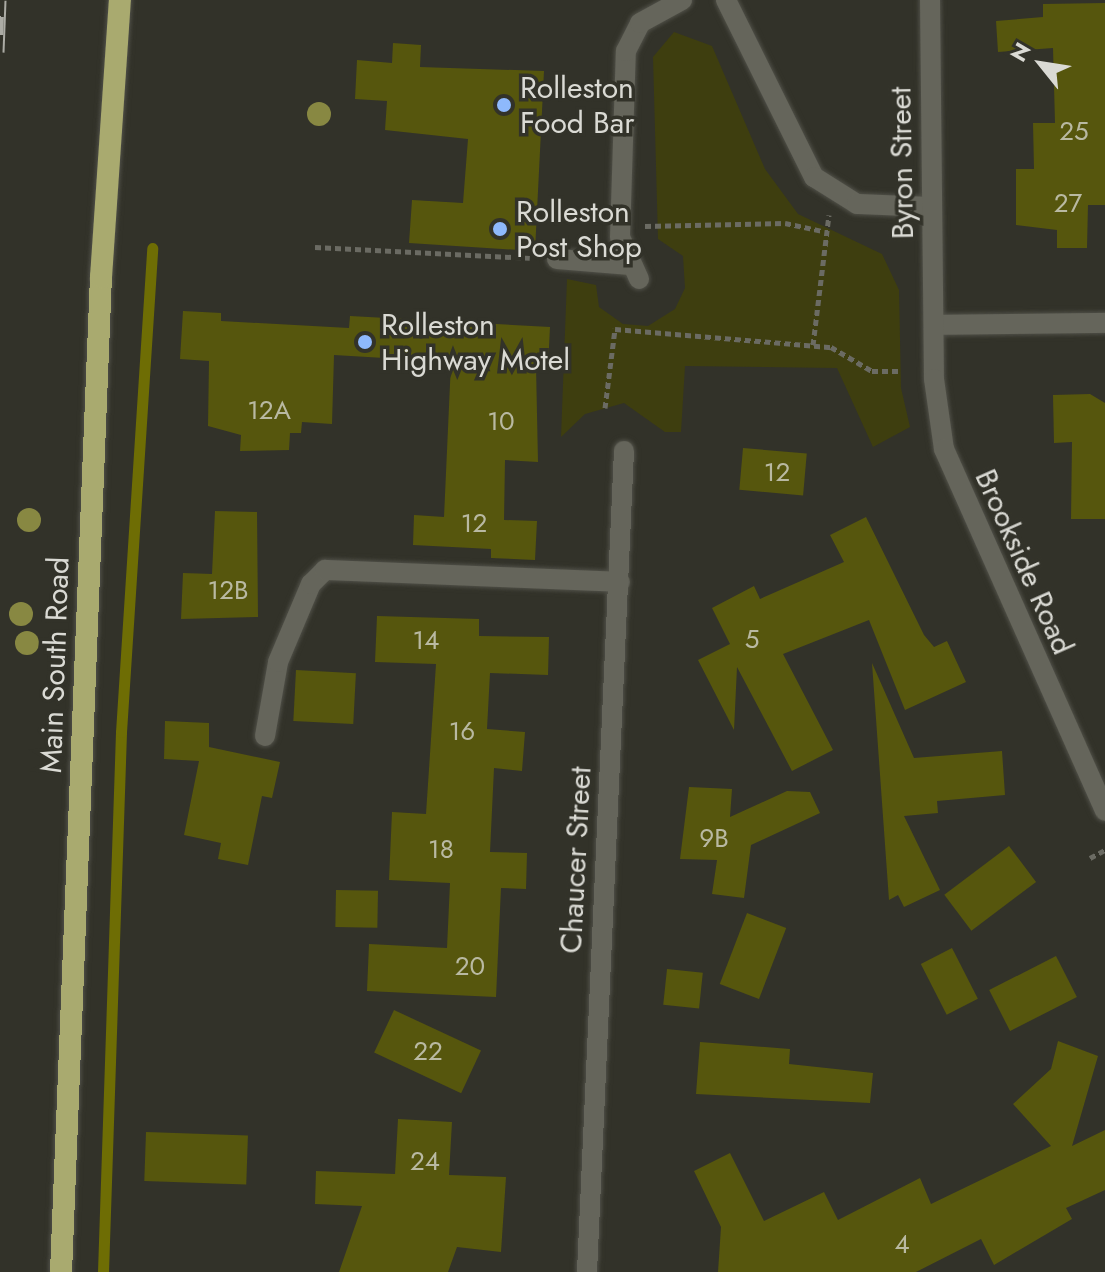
<!DOCTYPE html>
<html>
<head>
<meta charset="utf-8">
<style>
	body { margin:0 }
	#map { position:relative; width:1105px; height:1272px; overflow:hidden; background:#323229; font-family:Jost,sans-serif }
	div>[style] { position:absolute }
	.green>* { inset:0; background:#3e3e0f }
	.stream>* { height:11px; margin:-5.5px; padding:0 5.5px; transform-origin:5.5px; border-radius:5.5px; background:#6e6d04 }
	.building>* { inset:0; background:#56560d; transform-origin:0 0 }
	.path>* { height:5px; margin-top:-2.5px; transform-origin:0; background:repeating-linear-gradient(90deg,#6b6b63 0 6px,transparent 0 10px) }
	.roads { filter:drop-shadow(0 0 2px #505048) drop-shadow(0 0 2px #505048) }
	.service>* { height:20px; margin:-10px; padding:0 10px; transform-origin:10px; border-radius:10px; background:#65655b }
	.minor>* { height:20px; margin:-10px; padding:0 10px; transform-origin:10px; border-radius:10px; background:#65655b }
	.tertiary>* { height:20px; margin:-10px; padding:0 10px; transform-origin:10px; border-radius:10px; background:#65655b }
	.trunk>* { height:22px; margin:-11px; padding:0 11px; transform-origin:11px; border-radius:11px; background:#a9aa6f }
	.rail>* { height:9px; margin-top:-4.5px; transform-origin:0; background:repeating-linear-gradient(90deg,#323229 0 18px,#ababa4 0 36px); box-sizing:border-box; border-block:2px solid #ababa4 }
	.trees>* { width:24px; height:24px; margin:-12px; border-radius:50%; background:#888842 }
	.dots>* { width:22px; height:22px; translate:-50% -50%; box-sizing:border-box; border:4px solid #323229; border-radius:50% }
	span { translate:-50% -50%; white-space:nowrap; text-align:center; line-height:1.15; -webkit-text-stroke:7px #323229; paint-order:stroke }
	.number-label { font-size:26px; color:#b9b9a2 }
	.number-label span { -webkit-text-stroke-width:0 }
	.poi-label { font-size:30px; color:#dadad4 }
	.left { translate:0 -50%; text-align:left }
	.street-label { font-size:30px; color:#dadad4 }
	.north { position:absolute; left:1001px; top:24px; width:80px; height:80px; -webkit-text-stroke:6px #323229; paint-order:stroke; rotate:300deg; font-size:22px; font-weight:700; line-height:32px; text-align:center; color:#dadad4 }
	.north::after { content:''; display:block; margin:auto; width:28px; height:36px; background:#dadad4; clip-path:polygon(50% 0,100% 100%,50% 72%,0 100%) }
</style>
</head>
<body>
<div id="map">
	<div class="green">
		<div style="clip-path:polygon(674px 32px,712px 46px,765px 169px,798px 214px,882px 254px,899px 290px,901px 388px,910px 427px,873px 447px,837px 368px,685px 366px,681px 432px,665px 432px,624px 403px,585px 414px,561px 437px,567px 279px,596px 285px,599px 307px,623px 324px,648px 326px,675px 309px,685px 288px,683px 256px,658px 239px,653px 57px)"></div>
	</div>
	<div class="stream">
		<div style="left:103px;top:1272px;width:540px;rotate:-88.09deg"></div>
		<div style="left:121px;top:732px;width:485px;rotate:-86.3deg"></div>
	</div>
	<div class="building">
		<div style="clip-path:polygon(1105px 3px,1105px 205px,1088px 205px,1087px 248px,1057px 248px,1057px 230px,1016px 225px,1016px 169px,1034px 169px,1033px 123px,1055px 123px,1053px 48px,998px 52px,996px 21px,1043px 17px,1043px 4px)"></div>
		<div style="clip-path:polygon(393px 43px,421px 45px,420px 67px,544px 71px,535px 251px,409px 243px,412px 200px,463px 203px,468px 139px,385px 130px,387px 101px,355px 99px,357px 60px,392px 63px)"></div>
		<div style="clip-path:polygon(183px 311px,221px 313px,221px 321px,349px 328px,350px 316px,550px 327px,548px 367px,536px 366px,538px 462px,505px 460px,504px 520px,537px 521px,535px 560px,491px 558px,491px 549px,413px 545px,414px 515px,444px 517px,451px 362px,334px 355px,332px 424px,302px 422px,301px 433px,290px 433px,289px 450px,240px 451px,241px 435px,208px 426px,209px 361px,180px 359px)"></div>
		<div style="clip-path:polygon(1090px 394px,1105px 403px,1105px 519px,1071px 519px,1072px 442px,1054px 443px,1053px 395px)"></div>
		<div style="left:743px;top:448px;width:64px;height:42px;rotate:5deg"></div>
		<div style="clip-path:polygon(215px 511px,257px 512px,258px 617px,181px 619px,183px 573px,212px 574px)"></div>
		<div style="clip-path:polygon(866px 517px,924px 635px,934px 647px,947px 641px,966px 682px,905px 710px,869px 620px,783px 654px,833px 750px,792px 771px,737px 667px,734px 730px,698px 660px,730px 644px,712px 608px,754px 586px,760px 599px,844px 562px,830px 535px)"></div>
		<div style="clip-path:polygon(377px 616px,479px 619px,479px 636px,549px 637px,548px 675px,490px 673px,487px 729px,525px 732px,522px 771px,494px 768px,490px 852px,527px 853px,526px 889px,501px 888px,496px 997px,367px 991px,369px 944px,447px 948px,450px 883px,389px 880px,392px 812px,426px 814px,436px 664px,375px 662px)"></div>
		<div style="clip-path:polygon(872px 663px,914px 758px,1002px 751px,1005px 795px,937px 801px,938px 813px,904px 816px,940px 890px,904px 907px,898px 895px,889px 900px)"></div>
		<div style="left:296px;top:670px;width:60px;height:51px;rotate:3deg"></div>
		<div style="clip-path:polygon(165px 721px,209px 723px,209px 747px,280px 762px,272px 798px,262px 796px,248px 865px,218px 859px,221px 843px,184px 835px,199px 761px,164px 759px)"></div>
		<div style="clip-path:polygon(689px 787px,732px 789px,730px 817px,787px 791px,810px 792px,820px 813px,751px 845px,744px 898px,712px 894px,717px 860px,680px 859px)"></div>
		<div style="left:1009px;top:846px;width:45px;height:81px;rotate:53deg"></div>
		<div style="left:336px;top:890px;width:42px;height:37px;rotate:1deg"></div>
		<div style="left:747px;top:913px;width:42px;height:76px;rotate:21deg"></div>
		<div style="left:952px;top:948px;width:57px;height:35px;rotate:63deg"></div>
		<div style="left:1056px;top:956px;width:46px;height:75px;rotate:63deg"></div>
		<div style="left:667px;top:969px;width:36px;height:36px;rotate:6deg"></div>
		<div style="left:394px;top:1010px;width:96px;height:47px;rotate:25deg"></div>
		<div style="clip-path:polygon(1058px 1041px,1098px 1056px,1072px 1146px,1105px 1130px,1105px 1190px,1066px 1208px,1072px 1219px,994px 1265px,981px 1239px,916px 1272px,718px 1272px,721px 1227px,694px 1171px,730px 1153px,764px 1221px,824px 1192px,838px 1220px,920px 1178px,931px 1204px,1051px 1146px,1013px 1104px,1051px 1069px)"></div>
		<div style="clip-path:polygon(700px 1042px,790px 1049px,789px 1064px,873px 1073px,870px 1103px,696px 1094px)"></div>
		<div style="clip-path:polygon(398px 1119px,452px 1122px,449px 1175px,506px 1177px,501px 1252px,457px 1247px,448px 1272px,339px 1272px,362px 1206px,315px 1204px,316px 1171px,395px 1174px)"></div>
		<div style="left:146px;top:1132px;width:102px;height:49px;rotate:2deg"></div>
	</div>
	<div class="path">
		<div style="left:645px;top:226px;width:140px;rotate:-1.2deg"></div>
		<div style="left:785px;top:223px;width:39px;rotate:12deg"></div>
		<div style="left:315px;top:247px;width:215px;rotate:2.9deg"></div>
		<div style="left:813px;top:345px;width:131px;rotate:-83deg"></div>
		<div style="left:605px;top:408px;width:80px;rotate:-82.8deg"></div>
		<div style="left:615px;top:329px;width:217px;rotate:4.8deg"></div>
		<div style="left:831px;top:347px;width:48px;rotate:30.3deg"></div>
		<div style="left:872px;top:371px;width:29px"></div>
		<div style="left:1090px;top:858px;width:17px;rotate:-28deg"></div>
	</div>
	<div class="roads">
		<div class="service">
			<div style="left:557px;top:259px;width:73px;rotate:4.7deg"></div>
			<div style="left:265px;top:736px;width:75px;rotate:-80deg"></div>
			<div style="left:278px;top:662px;width:85px;rotate:-67.1deg"></div>
			<div style="left:311px;top:584px;width:20px;rotate:-45deg"></div>
			<div style="left:325px;top:570px;width:295px;rotate:2.3deg"></div>
		</div>
		<div class="minor">
			<div style="left:726px;top:0;width:198px;rotate:63.6deg"></div>
			<div style="left:814px;top:177px;width:51px;rotate:32.1deg"></div>
			<div style="left:857px;top:204px;width:75px;rotate:2.3deg"></div>
			<div style="left:639px;top:279px;width:46px;rotate:-114.3deg"></div>
			<div style="left:620px;top:237px;width:186px;rotate:-88.2deg"></div>
			<div style="left:626px;top:51px;width:31px;rotate:-63deg"></div>
			<div style="left:640px;top:23px;width:48px;rotate:-28.7deg"></div>
			<div style="left:935px;top:325px;width:170px;rotate:-0.7deg"></div>
			<div style="left:587px;top:1272px;width:822px;rotate:-87.42deg"></div>
		</div>
		<div class="tertiary">
			<div style="left:930px;top:0;width:379px;rotate:89.4deg"></div>
			<div style="left:934px;top:379px;width:71px;rotate:81.9deg"></div>
			<div style="left:944px;top:449px;width:396px;rotate:66deg"></div>
		</div>
		<div class="trunk">
			<div style="left:61px;top:1272px;width:996px;rotate:-87.7deg"></div>
			<div style="left:101px;top:277px;width:278px;rotate:-86.1deg"></div>
		</div>
	</div>
	<div class="rail">
		<div style="left:0;top:52px;width:52px;rotate:-87.8deg"></div>
	</div>
	<div class="trees">
		<div style="left:319px;top:114px"></div>
		<div style="left:29px;top:520px"></div>
		<div style="left:21px;top:614px"></div>
		<div style="left:27px;top:643px"></div>
	</div>
	<div class="dots">
		<div style="left:504px;top:105px;background:#8eb9fc"></div>
		<div style="left:500px;top:229px;background:#8eb9fc"></div>
		<div style="left:365px;top:342px;background:#8eb9fc"></div>
	</div>
	<div class="number-label">
		<span style="left:1074px;top:132px">25</span>
		<span style="left:1068px;top:204px">27</span>
		<span style="left:269px;top:411px">12A</span>
		<span style="left:501px;top:422px">10</span>
		<span style="left:777px;top:473px">12</span>
		<span style="left:474px;top:524px">12</span>
		<span style="left:228px;top:591px">12B</span>
		<span style="left:752px;top:640px">5</span>
		<span style="left:426px;top:641px">14</span>
		<span style="left:462px;top:732px">16</span>
		<span style="left:714px;top:839px">9B</span>
		<span style="left:441px;top:850px">18</span>
		<span style="left:470px;top:967px">20</span>
		<span style="left:428px;top:1052px">22</span>
		<span style="left:425px;top:1162px">24</span>
		<span style="left:902px;top:1245px">4</span>
	</div>
	<div class="poi-label">
		<span class="left" style="left:520px;top:105px">Rolleston<br>Food Bar</span>
		<span class="left" style="left:516px;top:229px">Rolleston<br>Post Shop</span>
		<span class="left" style="left:381px;top:342px">Rolleston<br>Highway Motel</span>
	</div>
	<div class="street-label">
		<span style="left:902px;top:163px;rotate:-91deg">Byron Street</span>
		<span style="left:1024px;top:562px;rotate:66deg">Brookside Road</span>
		<span style="left:55px;top:665px;rotate:-88deg">Main South Road</span>
		<span style="left:576px;top:860px;rotate:-87deg">Chaucer Street</span>
	</div>
	<div class="north">N</div>
</div>
</body>
</html>
